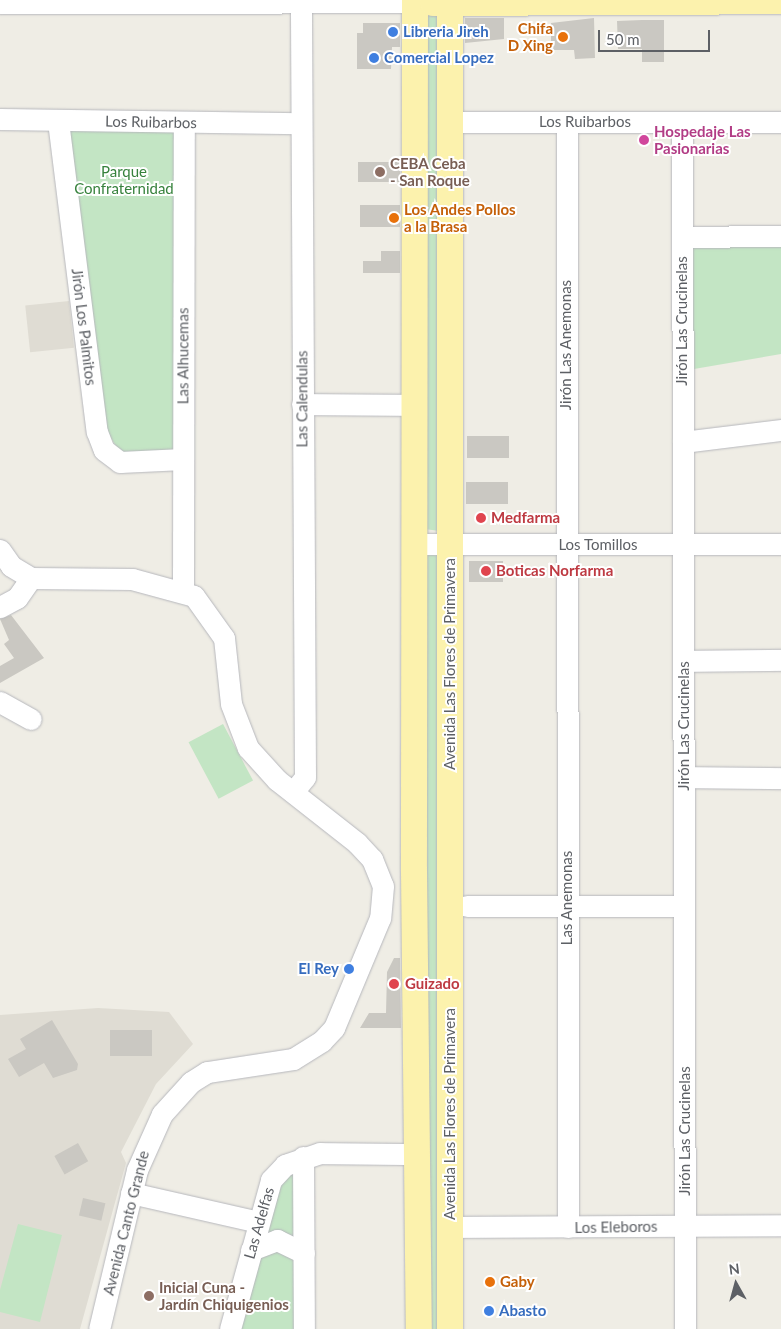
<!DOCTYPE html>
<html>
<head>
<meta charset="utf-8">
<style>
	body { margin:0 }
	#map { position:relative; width:781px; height:1329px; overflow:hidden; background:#efede5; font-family:Lato,sans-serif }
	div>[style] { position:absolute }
	.education>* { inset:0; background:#dfdcd3; transform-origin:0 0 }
	.green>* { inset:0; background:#c3e5c4; transform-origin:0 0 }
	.building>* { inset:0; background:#cac8c2; transform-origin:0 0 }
	.roads { filter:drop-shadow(0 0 1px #b6b7bc) drop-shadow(0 0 1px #b6b7bc) }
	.minor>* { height:21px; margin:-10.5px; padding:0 10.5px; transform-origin:10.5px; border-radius:10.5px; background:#fff }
	.major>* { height:26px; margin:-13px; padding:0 13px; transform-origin:13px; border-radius:13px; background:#fcf2ad }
	.dots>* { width:14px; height:14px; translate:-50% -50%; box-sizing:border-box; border:2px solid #fff; border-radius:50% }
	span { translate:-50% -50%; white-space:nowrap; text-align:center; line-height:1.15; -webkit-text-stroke:4px #fff; paint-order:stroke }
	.food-label { font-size:15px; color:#c56008; font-weight:700 }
	.right { translate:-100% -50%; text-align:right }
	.left { translate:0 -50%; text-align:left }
	.shop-label { font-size:15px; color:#366cbe; font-weight:700 }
	.street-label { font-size:15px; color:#5d6065 }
	.hotel-label { font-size:15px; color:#b23c85; font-weight:700 }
	.education-label { font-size:15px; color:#785e54; font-weight:700 }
	.park-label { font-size:15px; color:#37823d }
	.health-label { font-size:15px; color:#be3a42; font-weight:700 }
	.north { position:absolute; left:711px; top:1259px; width:50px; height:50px; -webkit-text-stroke:4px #fff; paint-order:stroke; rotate:353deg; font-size:14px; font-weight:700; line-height:20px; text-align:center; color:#5d6065 }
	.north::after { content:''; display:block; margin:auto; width:18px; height:22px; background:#5d6065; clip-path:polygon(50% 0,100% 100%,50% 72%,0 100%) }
	.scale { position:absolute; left:598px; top:30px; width:112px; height:22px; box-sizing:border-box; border:2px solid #5d6065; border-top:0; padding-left:6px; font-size:15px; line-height:18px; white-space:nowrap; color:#5d6065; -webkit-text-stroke:4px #fff; paint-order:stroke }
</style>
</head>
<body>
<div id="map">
	<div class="education">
		<div style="left:69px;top:301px;width:47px;height:44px;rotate:84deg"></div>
		<div style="clip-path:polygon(98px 1008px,169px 1012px,193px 1044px,156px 1084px,121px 1152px,126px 1163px,80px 1329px,0 1329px,0 1015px)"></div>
	</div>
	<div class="green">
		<div style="clip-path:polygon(440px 11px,439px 531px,425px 529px,423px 12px)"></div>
		<div style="clip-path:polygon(74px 127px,176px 129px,173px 451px,120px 453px,105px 428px,67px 135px)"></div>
		<div style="clip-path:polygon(691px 244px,781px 244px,781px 354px,694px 369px)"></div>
		<div style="clip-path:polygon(426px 554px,440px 556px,446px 1329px,428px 1329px)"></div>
		<div style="left:223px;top:724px;width:64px;height:39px;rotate:62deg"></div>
		<div style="clip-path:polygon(293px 1168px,297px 1243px,259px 1237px,275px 1185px)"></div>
		<div style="clip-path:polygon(18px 1224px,62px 1235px,40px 1322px,0 1312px,0 1290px)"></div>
		<div style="clip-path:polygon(264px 1248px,288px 1250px,295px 1264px,296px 1329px,238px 1329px)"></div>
	</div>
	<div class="building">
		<div style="clip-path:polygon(465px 18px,504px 18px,504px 39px,465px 43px)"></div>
		<div style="clip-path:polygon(594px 18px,595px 58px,575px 59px,574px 50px,551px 50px,551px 23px)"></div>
		<div style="clip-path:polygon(642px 20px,664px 20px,664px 62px,642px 62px,642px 49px,618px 49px,617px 21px)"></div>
		<div style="clip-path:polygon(363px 23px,400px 23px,400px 47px,392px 47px,391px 69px,357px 69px,357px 33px,363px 33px)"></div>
		<div style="left:400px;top:162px;width:20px;height:42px;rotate:90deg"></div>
		<div style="left:360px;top:205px;width:40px;height:22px"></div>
		<div style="clip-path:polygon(381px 251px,400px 251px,400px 273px,363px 273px,363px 261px,381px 261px)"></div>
		<div style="left:509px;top:436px;width:22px;height:42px;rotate:90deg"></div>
		<div style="left:466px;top:482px;width:42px;height:22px"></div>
		<div style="left:469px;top:561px;width:34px;height:21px"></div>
		<div style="clip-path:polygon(11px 615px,44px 658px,0 683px,0 666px,14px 658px,4px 644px,9px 640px,0 619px)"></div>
		<div style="clip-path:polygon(394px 958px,400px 958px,401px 1028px,360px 1028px,369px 1013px,386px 1013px,387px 972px)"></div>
		<div style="clip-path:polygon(52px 1020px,78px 1064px,77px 1070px,53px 1078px,44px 1063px,19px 1077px,8px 1059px,26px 1049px,20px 1039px)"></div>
		<div style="left:110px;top:1030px;width:42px;height:26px"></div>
		<div style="left:78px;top:1143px;width:21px;height:27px;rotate:61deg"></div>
		<div style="left:83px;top:1198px;width:23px;height:18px;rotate:13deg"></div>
	</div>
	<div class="roads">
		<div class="minor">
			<div style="left:0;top:3px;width:415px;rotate:-0.1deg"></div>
			<div style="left:0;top:119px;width:301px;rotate:0.8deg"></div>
			<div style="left:58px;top:121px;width:313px;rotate:82.9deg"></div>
			<div style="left:97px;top:432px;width:19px;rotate:69deg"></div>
			<div style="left:104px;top:450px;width:20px;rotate:37deg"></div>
			<div style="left:120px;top:462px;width:63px;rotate:-2.7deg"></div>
			<div style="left:449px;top:122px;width:332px"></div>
			<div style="left:567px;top:122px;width:1105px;rotate:89.95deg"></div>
			<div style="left:682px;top:123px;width:1206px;rotate:89.86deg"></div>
			<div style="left:682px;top:237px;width:99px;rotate:-0.6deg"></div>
			<div style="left:302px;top:404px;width:114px;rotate:0.5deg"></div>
			<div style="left:683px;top:442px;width:99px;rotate:-7deg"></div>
			<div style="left:415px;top:544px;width:366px"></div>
			<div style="left:0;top:550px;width:19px;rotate:55deg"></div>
			<div style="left:11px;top:566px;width:23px;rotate:31deg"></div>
			<div style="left:31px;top:578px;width:101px;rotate:0.6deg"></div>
			<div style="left:132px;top:579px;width:64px;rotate:15.3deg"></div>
			<div style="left:194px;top:596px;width:52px;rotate:54.5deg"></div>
			<div style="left:224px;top:638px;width:66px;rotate:83.9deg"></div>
			<div style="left:231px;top:704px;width:47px;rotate:68.9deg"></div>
			<div style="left:248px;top:748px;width:43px;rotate:47.8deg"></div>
			<div style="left:277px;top:780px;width:102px;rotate:38.2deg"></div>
			<div style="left:357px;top:843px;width:22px;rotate:47deg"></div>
			<div style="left:372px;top:859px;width:29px;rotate:68deg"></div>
			<div style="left:383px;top:886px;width:32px;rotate:95deg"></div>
			<div style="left:380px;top:918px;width:119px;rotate:112.7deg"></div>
			<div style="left:334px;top:1028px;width:18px;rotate:133deg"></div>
			<div style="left:322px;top:1041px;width:34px;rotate:148deg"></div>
			<div style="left:293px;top:1059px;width:87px;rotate:171.4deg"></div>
			<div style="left:207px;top:1072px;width:19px;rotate:148deg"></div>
			<div style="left:191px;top:1082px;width:43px;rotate:132.2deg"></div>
			<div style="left:162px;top:1114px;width:61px;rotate:114.1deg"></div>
			<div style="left:137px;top:1170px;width:163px;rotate:103.4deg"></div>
			<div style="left:183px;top:589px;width:466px;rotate:-89.9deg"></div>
			<div style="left:0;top:607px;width:19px;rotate:-28deg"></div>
			<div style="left:17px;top:598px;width:24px;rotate:-55deg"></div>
			<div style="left:684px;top:661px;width:97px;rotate:-0.6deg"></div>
			<div style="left:0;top:702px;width:35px;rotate:29deg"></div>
			<div style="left:684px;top:777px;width:97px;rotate:0.6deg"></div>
			<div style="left:293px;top:792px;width:19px;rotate:-51deg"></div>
			<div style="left:305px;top:777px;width:775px;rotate:-90.3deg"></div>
			<div style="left:467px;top:906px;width:217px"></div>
			<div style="left:303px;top:1157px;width:172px;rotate:89.7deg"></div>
			<div style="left:131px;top:1193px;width:131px;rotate:12.8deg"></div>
			<div style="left:451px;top:1227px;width:330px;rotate:-0.3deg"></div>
			<div style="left:251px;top:1250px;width:28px;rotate:-21deg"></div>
			<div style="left:277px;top:1240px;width:30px;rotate:26deg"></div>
			<div style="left:230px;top:1329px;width:155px;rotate:-74.6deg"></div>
			<div style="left:271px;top:1180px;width:21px;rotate:-47deg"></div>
			<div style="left:285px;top:1165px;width:37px;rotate:-19deg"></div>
			<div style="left:320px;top:1153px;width:98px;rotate:0.6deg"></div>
		</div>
		<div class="major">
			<div style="left:415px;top:0;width:871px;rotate:90.07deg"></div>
			<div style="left:414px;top:871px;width:458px;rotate:89.4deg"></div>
			<div style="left:450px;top:0;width:1329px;rotate:90deg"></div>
			<div style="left:433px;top:3px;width:348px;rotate:-0.3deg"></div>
		</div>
	</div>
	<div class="dots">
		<div style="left:393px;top:32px;background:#3f7fe0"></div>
		<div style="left:563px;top:37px;background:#e8710a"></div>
		<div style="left:374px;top:58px;background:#3f7fe0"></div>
		<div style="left:644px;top:140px;background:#d1479c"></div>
		<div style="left:380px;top:172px;background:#8d6e63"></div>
		<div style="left:394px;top:218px;background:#e8710a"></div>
		<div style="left:481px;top:518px;background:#e0444e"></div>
		<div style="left:486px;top:571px;background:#e0444e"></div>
		<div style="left:349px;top:969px;background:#3f7fe0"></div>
		<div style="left:394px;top:984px;background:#e0444e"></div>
		<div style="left:490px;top:1282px;background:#e8710a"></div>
		<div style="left:149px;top:1296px;background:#8d6e63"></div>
		<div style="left:489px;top:1311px;background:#3f7fe0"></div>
	</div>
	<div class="food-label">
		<span class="right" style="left:553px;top:37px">Chifa<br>D Xing</span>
		<span class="left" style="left:404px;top:218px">Los Andes Pollos<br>a la Brasa</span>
		<span class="left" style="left:500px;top:1282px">Gaby</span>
	</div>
	<div class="shop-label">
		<span class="left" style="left:403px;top:32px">Libreria Jireh</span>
		<span class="left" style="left:384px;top:58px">Comercial Lopez</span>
		<span class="right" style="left:339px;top:969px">El Rey</span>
		<span class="left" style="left:499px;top:1311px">Abasto</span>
	</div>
	<div class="street-label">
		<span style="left:151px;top:122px;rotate:1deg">Los Ruibarbos</span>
		<span style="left:585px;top:122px">Los Ruibarbos</span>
		<span style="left:682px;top:321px;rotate:-90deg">Jirón Las Crucinelas</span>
		<span style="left:84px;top:327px;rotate:83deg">Jirón Los Palmitos</span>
		<span style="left:566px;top:345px;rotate:-90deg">Jirón Las Anemonas</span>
		<span style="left:183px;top:356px;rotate:-90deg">Las Alhucemas</span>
		<span style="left:302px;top:399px;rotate:-90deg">Las Calendulas</span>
		<span style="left:598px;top:545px">Los Tomillos</span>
		<span style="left:450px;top:664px;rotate:-90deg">Avenida Las Flores de Primavera</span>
		<span style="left:684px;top:726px;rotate:-90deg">Jirón Las Crucinelas</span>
		<span style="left:567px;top:898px;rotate:-90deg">Las Anemonas</span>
		<span style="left:450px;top:1114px;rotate:-90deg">Avenida Las Flores de Primavera</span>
		<span style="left:685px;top:1131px;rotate:-90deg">Jirón Las Crucinelas</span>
		<span style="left:126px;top:1223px;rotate:-76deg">Avenida Canto Grande</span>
		<span style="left:259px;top:1223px;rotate:-74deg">Las Adelfas</span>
		<span style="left:616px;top:1227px;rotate:-1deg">Los Eleboros</span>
	</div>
	<div class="hotel-label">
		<span class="left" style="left:654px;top:140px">Hospedaje Las<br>Pasionarias</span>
	</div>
	<div class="education-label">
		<span class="left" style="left:390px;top:172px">CEBA Ceba<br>- San Roque</span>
		<span class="left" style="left:159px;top:1296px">Inicial Cuna -<br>Jardín Chiquigenios</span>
	</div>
	<div class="park-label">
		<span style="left:124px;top:180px">Parque<br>Confraternidad</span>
	</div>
	<div class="health-label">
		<span class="left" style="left:491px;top:518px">Medfarma</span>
		<span class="left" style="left:496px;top:571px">Boticas Norfarma</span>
		<span class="left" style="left:405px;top:984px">Guizado</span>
	</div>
	<div class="north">N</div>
	<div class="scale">50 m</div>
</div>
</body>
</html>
